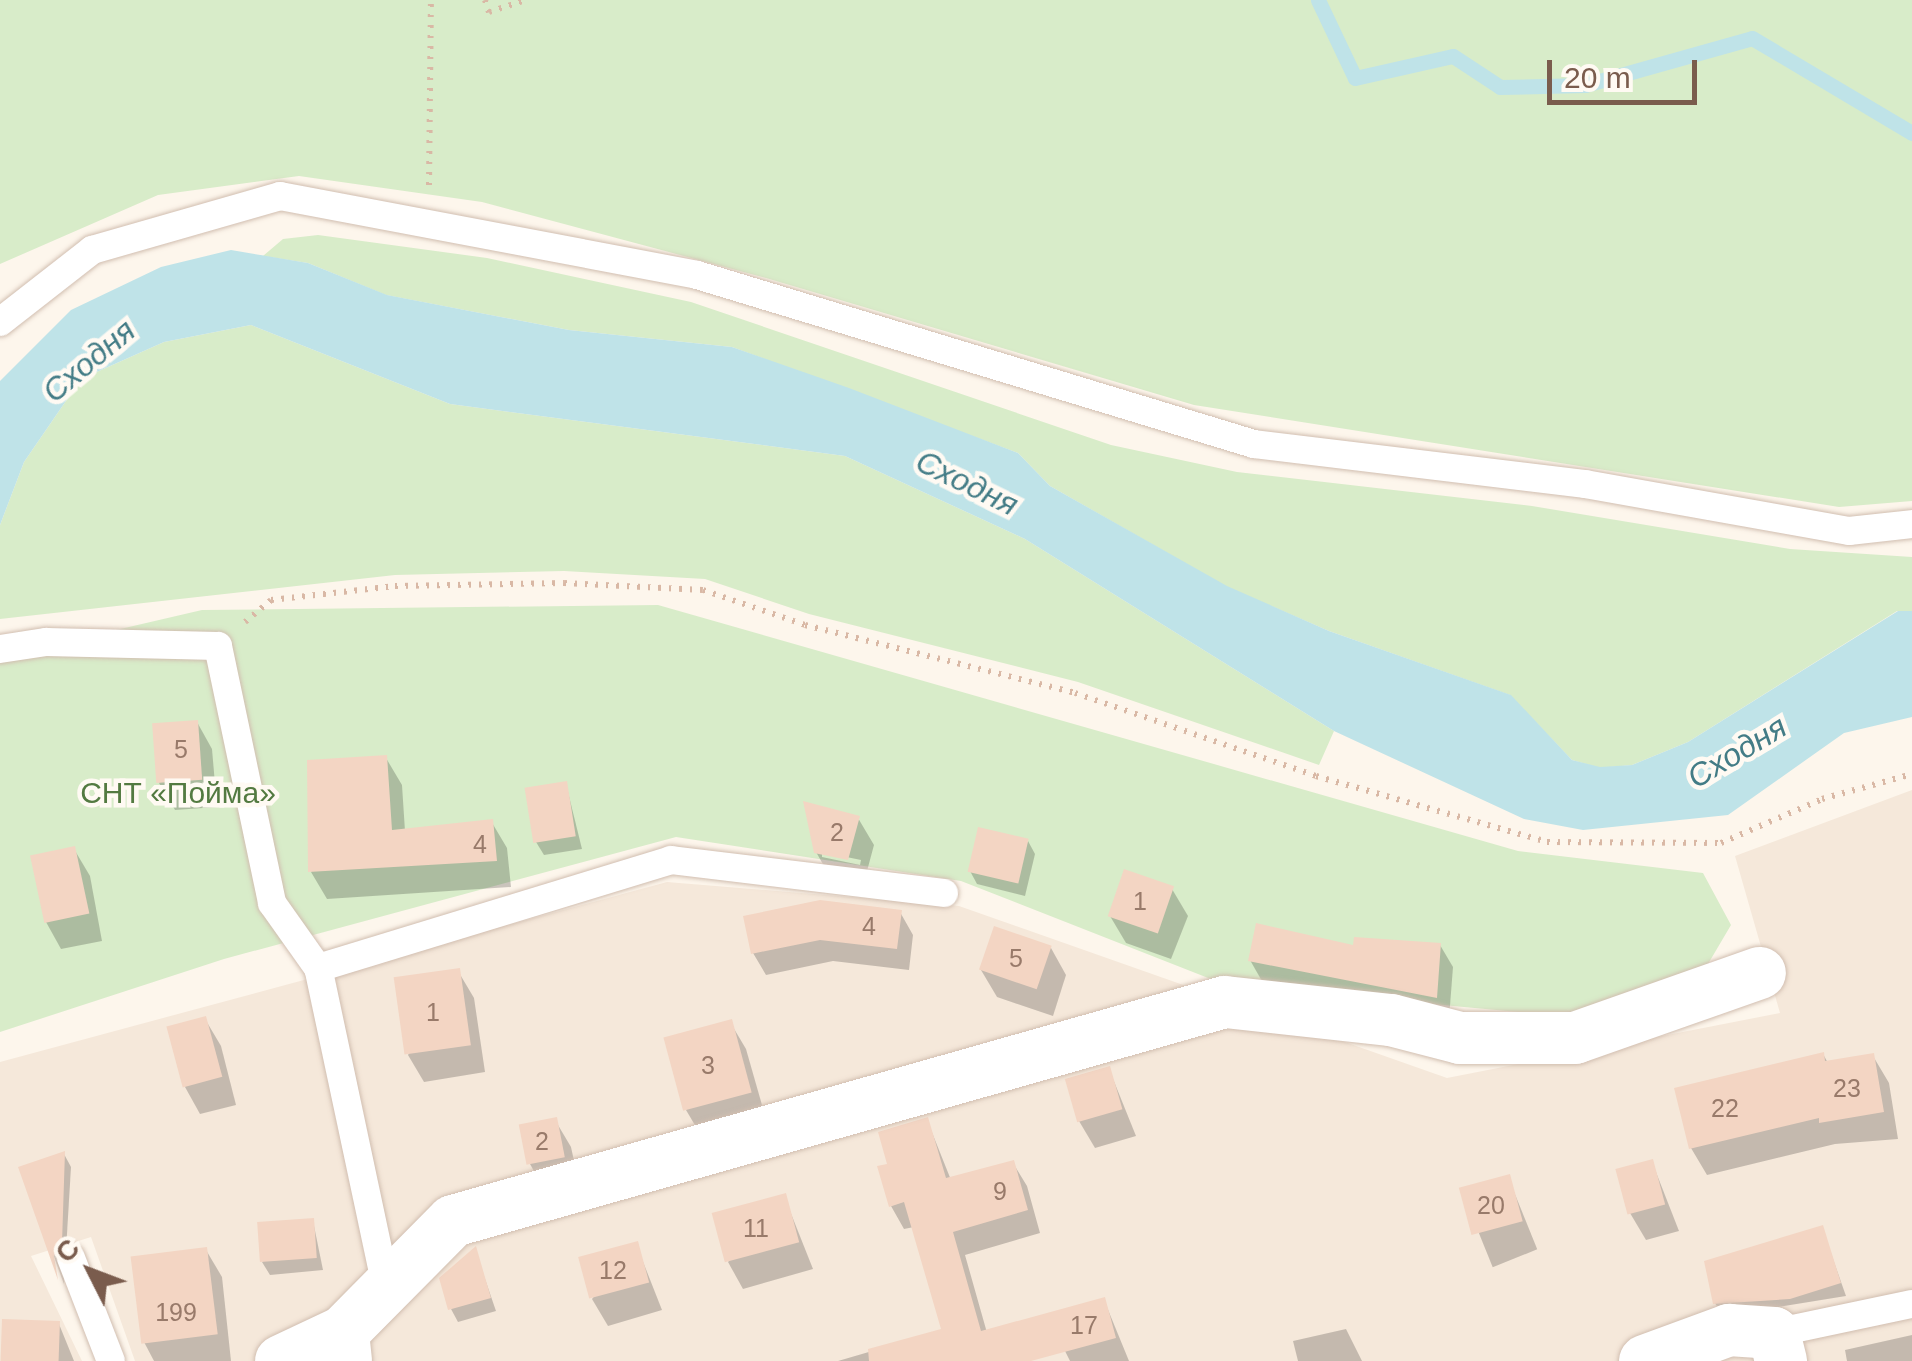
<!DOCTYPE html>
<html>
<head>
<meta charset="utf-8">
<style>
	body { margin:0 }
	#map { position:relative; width:1912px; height:1361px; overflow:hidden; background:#fdf6ec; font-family:Helvetica,sans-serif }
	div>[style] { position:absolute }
	.residential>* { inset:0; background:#f5e8da }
	.green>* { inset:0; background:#d8ecc9 }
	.water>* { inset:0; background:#bfe3e8 }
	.shadow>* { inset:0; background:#0003; transform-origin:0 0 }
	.stream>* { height:15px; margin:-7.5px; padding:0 7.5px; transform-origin:7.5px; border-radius:7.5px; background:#bfe3e8 }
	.building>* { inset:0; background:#f3d5c3; transform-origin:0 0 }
	.path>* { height:6px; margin-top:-3px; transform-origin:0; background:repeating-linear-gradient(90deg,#d9b8a5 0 2.5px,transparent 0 10.5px) }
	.roads { filter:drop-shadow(0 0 2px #d1beb0) drop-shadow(0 0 2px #d1beb0) }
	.lane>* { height:28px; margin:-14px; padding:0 14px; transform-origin:14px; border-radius:14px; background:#fff }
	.street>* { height:52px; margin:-26px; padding:0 26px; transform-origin:26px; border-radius:26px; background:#fff }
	span { translate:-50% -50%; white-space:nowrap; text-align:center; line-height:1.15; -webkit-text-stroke:9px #fffaf3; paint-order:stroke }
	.number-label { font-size:25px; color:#987a6a }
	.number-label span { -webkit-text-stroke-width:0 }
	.park-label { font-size:30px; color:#537a41 }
	.water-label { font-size:32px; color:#437c86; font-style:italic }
	.north { position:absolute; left:40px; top:1221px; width:100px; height:100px; -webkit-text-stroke:8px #fffaf3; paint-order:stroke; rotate:312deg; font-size:28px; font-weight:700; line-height:40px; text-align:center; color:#7a5c4d }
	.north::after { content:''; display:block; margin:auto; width:35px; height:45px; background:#7a5c4d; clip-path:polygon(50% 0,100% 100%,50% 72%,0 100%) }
	.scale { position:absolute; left:1547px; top:60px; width:150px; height:45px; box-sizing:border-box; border:5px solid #7a5c4d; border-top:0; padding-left:12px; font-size:30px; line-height:35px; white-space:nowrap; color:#7a5c4d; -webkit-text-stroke:8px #fffaf3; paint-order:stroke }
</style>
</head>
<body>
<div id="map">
	<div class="residential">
		<div style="clip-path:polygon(1912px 790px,1912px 1361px,135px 1361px,91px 1237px,31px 1256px,82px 1361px,0 1361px,0 1062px,667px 882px,959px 906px,1447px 1078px,1780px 1013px,1735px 856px)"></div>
	</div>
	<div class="green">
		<div style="clip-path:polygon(0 0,1912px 0,1912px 501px,1839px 507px,1194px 405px,766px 278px,482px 202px,299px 176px,158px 195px,0 264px)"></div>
		<div style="clip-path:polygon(318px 235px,487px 258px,691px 302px,1111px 445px,1237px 472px,1532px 506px,1790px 549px,1912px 557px,1912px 611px,1897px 611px,1688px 742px,1632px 765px,1600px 768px,1572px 760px,1510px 695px,1329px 631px,1227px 587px,1050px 486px,1018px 453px,732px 347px,569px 330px,386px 295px,308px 263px,263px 256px,283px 239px)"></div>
		<div style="clip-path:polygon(251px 325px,450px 404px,845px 456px,1025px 539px,1334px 731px,1319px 765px,1078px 682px,809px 614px,705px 579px,564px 571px,395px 575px,0 619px,0 525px,24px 462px,81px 379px,164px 342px)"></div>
		<div style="clip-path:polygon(658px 605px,1518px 851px,1703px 873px,1731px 925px,1708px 964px,1582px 1018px,1226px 985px,961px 881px,676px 837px,224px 959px,0 1032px,0 657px,202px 610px)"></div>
	</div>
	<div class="water">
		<div style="clip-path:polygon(231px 250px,308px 263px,387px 295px,569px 330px,732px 347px,849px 388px,1018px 453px,1050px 486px,1227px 586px,1329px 631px,1511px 695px,1572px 760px,1600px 767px,1632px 765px,1688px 742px,1898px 611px,1912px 611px,1912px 717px,1844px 733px,1728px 815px,1583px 830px,1524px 819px,1334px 731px,1025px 539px,845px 456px,450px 404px,251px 325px,164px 342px,81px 379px,24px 462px,0 525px,0 381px,71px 310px,161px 267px)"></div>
	</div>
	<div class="shadow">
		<div style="clip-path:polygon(197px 722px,212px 749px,217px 807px,175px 810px,159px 783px)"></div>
		<div style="clip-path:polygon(386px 758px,402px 785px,405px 831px,491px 821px,507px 848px,511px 887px,327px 899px,311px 872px)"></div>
		<div style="clip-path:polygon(566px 784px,582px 849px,544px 855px,536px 842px)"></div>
		<div style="clip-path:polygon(evenodd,858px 818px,874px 845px,863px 886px,832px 880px,816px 852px,858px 818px,822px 852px,861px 860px,860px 865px,822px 857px,822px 852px)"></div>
		<div style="clip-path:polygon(1028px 841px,1035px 854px,1025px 896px,977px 884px,970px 871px)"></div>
		<div style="clip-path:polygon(74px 849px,90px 876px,102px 941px,61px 949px,46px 922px)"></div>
		<div style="clip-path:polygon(1172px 889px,1188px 916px,1171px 959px,1126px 943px,1110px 916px)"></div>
		<div style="clip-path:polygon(900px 912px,913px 935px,909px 970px,833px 961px,766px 975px,753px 953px)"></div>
		<div style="clip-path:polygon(1440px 945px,1453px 967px,1449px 1019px,1263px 983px,1250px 960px)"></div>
		<div style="clip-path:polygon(1051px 948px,1066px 975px,1053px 1016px,997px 997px,981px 970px)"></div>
		<div style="clip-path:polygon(458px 971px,474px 998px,485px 1072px,424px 1082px,408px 1055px)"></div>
		<div style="clip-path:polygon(205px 1019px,221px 1046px,236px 1105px,200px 1114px,185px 1087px)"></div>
		<div style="clip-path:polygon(730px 1022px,746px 1049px,766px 1119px,702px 1137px,686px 1110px)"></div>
		<div style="clip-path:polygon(1823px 1054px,1828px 1063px,1873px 1056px,1889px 1083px,1898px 1139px,1835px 1144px,1707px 1175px,1691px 1148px)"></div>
		<div style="clip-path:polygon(1109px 1069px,1136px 1136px,1095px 1148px,1079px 1121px)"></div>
		<div style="clip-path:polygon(555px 1120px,571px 1147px,579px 1184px,545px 1191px,530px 1164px,522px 1127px)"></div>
		<div style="clip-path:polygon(927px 1120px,951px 1180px,1013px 1163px,1027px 1186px,1040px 1233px,965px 1255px,995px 1361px,838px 1361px,944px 1330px,914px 1227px,904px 1229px,891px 1206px,890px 1165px)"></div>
		<div style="clip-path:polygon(64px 1154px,71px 1167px,64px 1284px,22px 1169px)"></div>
		<div style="clip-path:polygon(1652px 1162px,1679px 1231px,1646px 1240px,1630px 1213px)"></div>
		<div style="left:1508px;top:1177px;width:78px;height:48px;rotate:68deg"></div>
		<div style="clip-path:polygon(784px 1196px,813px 1269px,743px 1289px,728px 1262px)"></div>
		<div style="clip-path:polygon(313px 1221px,323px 1270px,270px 1275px,262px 1262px)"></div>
		<div style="clip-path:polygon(1822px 1228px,1846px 1296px,1723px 1316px,1715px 1303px)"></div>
		<div style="clip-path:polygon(636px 1244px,662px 1310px,608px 1326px,592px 1299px)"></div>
		<div style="clip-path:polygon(206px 1250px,222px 1277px,231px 1361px,154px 1361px,144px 1342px)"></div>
		<div style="clip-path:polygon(475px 1250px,496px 1311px,458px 1322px,451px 1309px)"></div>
		<div style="clip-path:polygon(1104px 1300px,1129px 1361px,1070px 1361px,1065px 1351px)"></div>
		<div style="clip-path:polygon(59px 1324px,74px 1361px,3px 1361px)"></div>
		<div style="clip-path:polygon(1346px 1329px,1362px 1361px,1298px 1361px,1293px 1341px)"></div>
		<div style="clip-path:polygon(1912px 1335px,1912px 1361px,1847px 1361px,1845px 1350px)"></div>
	</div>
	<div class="stream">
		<div style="left:1318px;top:0;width:86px;rotate:64.6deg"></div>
		<div style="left:1355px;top:78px;width:100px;rotate:-12.7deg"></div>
		<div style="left:1453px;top:56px;width:56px;rotate:33.4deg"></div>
		<div style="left:1500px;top:87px;width:85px;rotate:-1.3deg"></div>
		<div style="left:1585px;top:85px;width:173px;rotate:-15.7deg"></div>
		<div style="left:1752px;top:38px;width:186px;rotate:30.7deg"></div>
	</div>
	<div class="building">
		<div style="left:198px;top:720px;width:60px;height:46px;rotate:86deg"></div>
		<div style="clip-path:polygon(387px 755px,392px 830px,493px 819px,497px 861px,308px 872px,307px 760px)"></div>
		<div style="left:567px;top:781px;width:56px;height:43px;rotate:81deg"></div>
		<div style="clip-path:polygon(803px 801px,860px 816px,848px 860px,814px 853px)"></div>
		<div style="left:978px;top:827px;width:52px;height:46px;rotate:13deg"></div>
		<div style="left:75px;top:846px;width:69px;height:46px;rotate:78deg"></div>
		<div style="left:1124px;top:869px;width:53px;height:50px;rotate:19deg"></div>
		<div style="clip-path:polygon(820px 900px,902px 910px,897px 949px,820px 940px,751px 954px,743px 916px)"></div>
		<div style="clip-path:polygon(1256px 923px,1353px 945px,1354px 937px,1441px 943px,1437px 998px,1248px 961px)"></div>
		<div style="left:994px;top:926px;width:61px;height:46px;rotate:19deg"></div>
		<div style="left:460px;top:968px;width:78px;height:67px;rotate:82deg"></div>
		<div style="left:206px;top:1016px;width:63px;height:41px;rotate:75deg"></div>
		<div style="left:732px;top:1019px;width:76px;height:71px;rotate:75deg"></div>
		<div style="clip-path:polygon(1824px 1052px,1825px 1061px,1874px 1053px,1884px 1112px,1819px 1123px,1819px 1118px,1689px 1149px,1674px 1088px)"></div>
		<div style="left:1110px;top:1066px;width:45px;height:47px;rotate:74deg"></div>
		<div style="left:557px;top:1117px;width:41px;height:39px;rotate:79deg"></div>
		<div style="clip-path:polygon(928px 1117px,946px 1178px,1014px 1160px,1028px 1210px,953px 1232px,981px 1331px,1105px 1297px,1116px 1338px,1031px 1361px,869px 1361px,868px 1349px,941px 1329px,904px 1202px,889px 1207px,877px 1166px,887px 1164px,878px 1132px)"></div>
		<div style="clip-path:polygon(65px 1151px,62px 1243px,54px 1256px,58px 1280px,18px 1167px)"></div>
		<div style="left:1653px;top:1159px;width:47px;height:39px;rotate:75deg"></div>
		<div style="left:1510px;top:1174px;width:49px;height:53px;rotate:75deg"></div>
		<div style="left:786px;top:1193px;width:51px;height:77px;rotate:75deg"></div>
		<div style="left:314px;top:1218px;width:40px;height:57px;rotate:86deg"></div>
		<div style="clip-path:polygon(1823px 1225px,1841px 1283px,1790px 1299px,1713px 1304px,1704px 1261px)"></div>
		<div style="left:638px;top:1241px;width:43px;height:62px;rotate:75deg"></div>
		<div style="clip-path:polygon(476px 1246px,491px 1298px,448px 1310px,439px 1278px)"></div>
		<div style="left:207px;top:1247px;width:88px;height:77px;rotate:83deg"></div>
		<div style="left:2px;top:1319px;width:58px;height:42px;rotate:2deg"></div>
	</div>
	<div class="path">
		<div style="left:485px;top:0;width:13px;rotate:72deg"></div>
		<div style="left:489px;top:12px;width:39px;rotate:-18deg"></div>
		<div style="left:429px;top:185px;width:185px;rotate:-89.4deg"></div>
		<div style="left:245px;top:622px;width:34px;rotate:-40deg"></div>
		<div style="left:271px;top:600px;width:125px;rotate:-6.4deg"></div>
		<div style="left:395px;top:586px;width:169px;rotate:-1deg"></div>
		<div style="left:564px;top:583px;width:139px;rotate:2.9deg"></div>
		<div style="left:703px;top:590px;width:108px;rotate:18.9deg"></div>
		<div style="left:805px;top:625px;width:278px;rotate:14.1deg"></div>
		<div style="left:1075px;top:693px;width:255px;rotate:19deg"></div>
		<div style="left:1316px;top:776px;width:240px;rotate:15.9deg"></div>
		<div style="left:1547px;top:842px;width:174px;rotate:0.3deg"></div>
		<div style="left:1721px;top:843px;width:110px;rotate:-23.5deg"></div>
		<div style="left:1822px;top:799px;width:93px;rotate:-15.5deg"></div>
	</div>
	<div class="roads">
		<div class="lane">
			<div style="left:0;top:322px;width:117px;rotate:-38deg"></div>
			<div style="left:92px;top:250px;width:196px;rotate:-16deg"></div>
			<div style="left:280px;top:196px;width:424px;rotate:10.7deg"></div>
			<div style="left:697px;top:275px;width:582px;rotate:16.88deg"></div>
			<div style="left:1254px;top:444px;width:333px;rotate:6.9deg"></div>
			<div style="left:1585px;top:484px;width:268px;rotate:10.1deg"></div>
			<div style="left:1849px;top:531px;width:63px;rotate:-6.3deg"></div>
			<div style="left:0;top:649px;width:47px;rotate:-8.7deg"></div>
			<div style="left:46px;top:642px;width:172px;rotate:1.3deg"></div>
			<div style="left:218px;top:646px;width:263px;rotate:78.1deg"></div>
			<div style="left:272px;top:903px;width:80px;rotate:54.7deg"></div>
			<div style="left:71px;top:1258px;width:110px;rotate:68.8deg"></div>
			<div style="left:385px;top:1282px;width:321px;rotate:-102deg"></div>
			<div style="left:318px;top:968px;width:369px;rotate:-17deg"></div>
			<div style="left:671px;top:860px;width:275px;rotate:6.9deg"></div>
			<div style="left:1774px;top:1333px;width:141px;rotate:-11.9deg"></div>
		</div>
		<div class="street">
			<div style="left:281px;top:1361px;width:68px;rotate:-25.1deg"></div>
			<div style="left:346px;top:1361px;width:29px;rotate:-96deg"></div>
			<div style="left:343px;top:1332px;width:156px;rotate:-45.3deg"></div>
			<div style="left:453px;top:1221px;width:802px;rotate:-15.84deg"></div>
			<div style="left:1225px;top:1002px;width:167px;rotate:6.2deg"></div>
			<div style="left:1391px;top:1020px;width:71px;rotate:14.6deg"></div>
			<div style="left:1460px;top:1038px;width:115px"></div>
			<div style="left:1575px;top:1038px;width:196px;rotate:-19.4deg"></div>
			<div style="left:1645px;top:1361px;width:90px;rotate:-20.3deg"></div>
			<div style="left:1729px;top:1330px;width:45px;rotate:3.8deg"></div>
			<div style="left:1774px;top:1333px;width:29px;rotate:76deg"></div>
		</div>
	</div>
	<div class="number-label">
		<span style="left:181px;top:749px">5</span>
		<span style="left:837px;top:832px">2</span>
		<span style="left:480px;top:844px">4</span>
		<span style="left:1140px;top:901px">1</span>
		<span style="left:869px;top:926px">4</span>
		<span style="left:1016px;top:958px">5</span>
		<span style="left:433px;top:1012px">1</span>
		<span style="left:708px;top:1065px">3</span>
		<span style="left:1847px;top:1088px">23</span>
		<span style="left:1725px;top:1108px">22</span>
		<span style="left:542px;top:1141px">2</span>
		<span style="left:1000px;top:1191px">9</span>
		<span style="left:1491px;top:1205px">20</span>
		<span style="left:756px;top:1228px">11</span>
		<span style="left:613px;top:1270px">12</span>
		<span style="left:176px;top:1312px">199</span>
		<span style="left:1084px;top:1325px">17</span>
	</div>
	<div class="park-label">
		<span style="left:178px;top:793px">СНТ «Пойма»</span>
	</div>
	<div class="water-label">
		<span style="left:89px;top:361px;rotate:-40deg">Сходня</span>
		<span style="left:967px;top:483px;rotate:26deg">Сходня</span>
		<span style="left:1737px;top:752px;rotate:-31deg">Сходня</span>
	</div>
	<div class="north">С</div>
	<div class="scale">20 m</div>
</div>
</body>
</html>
